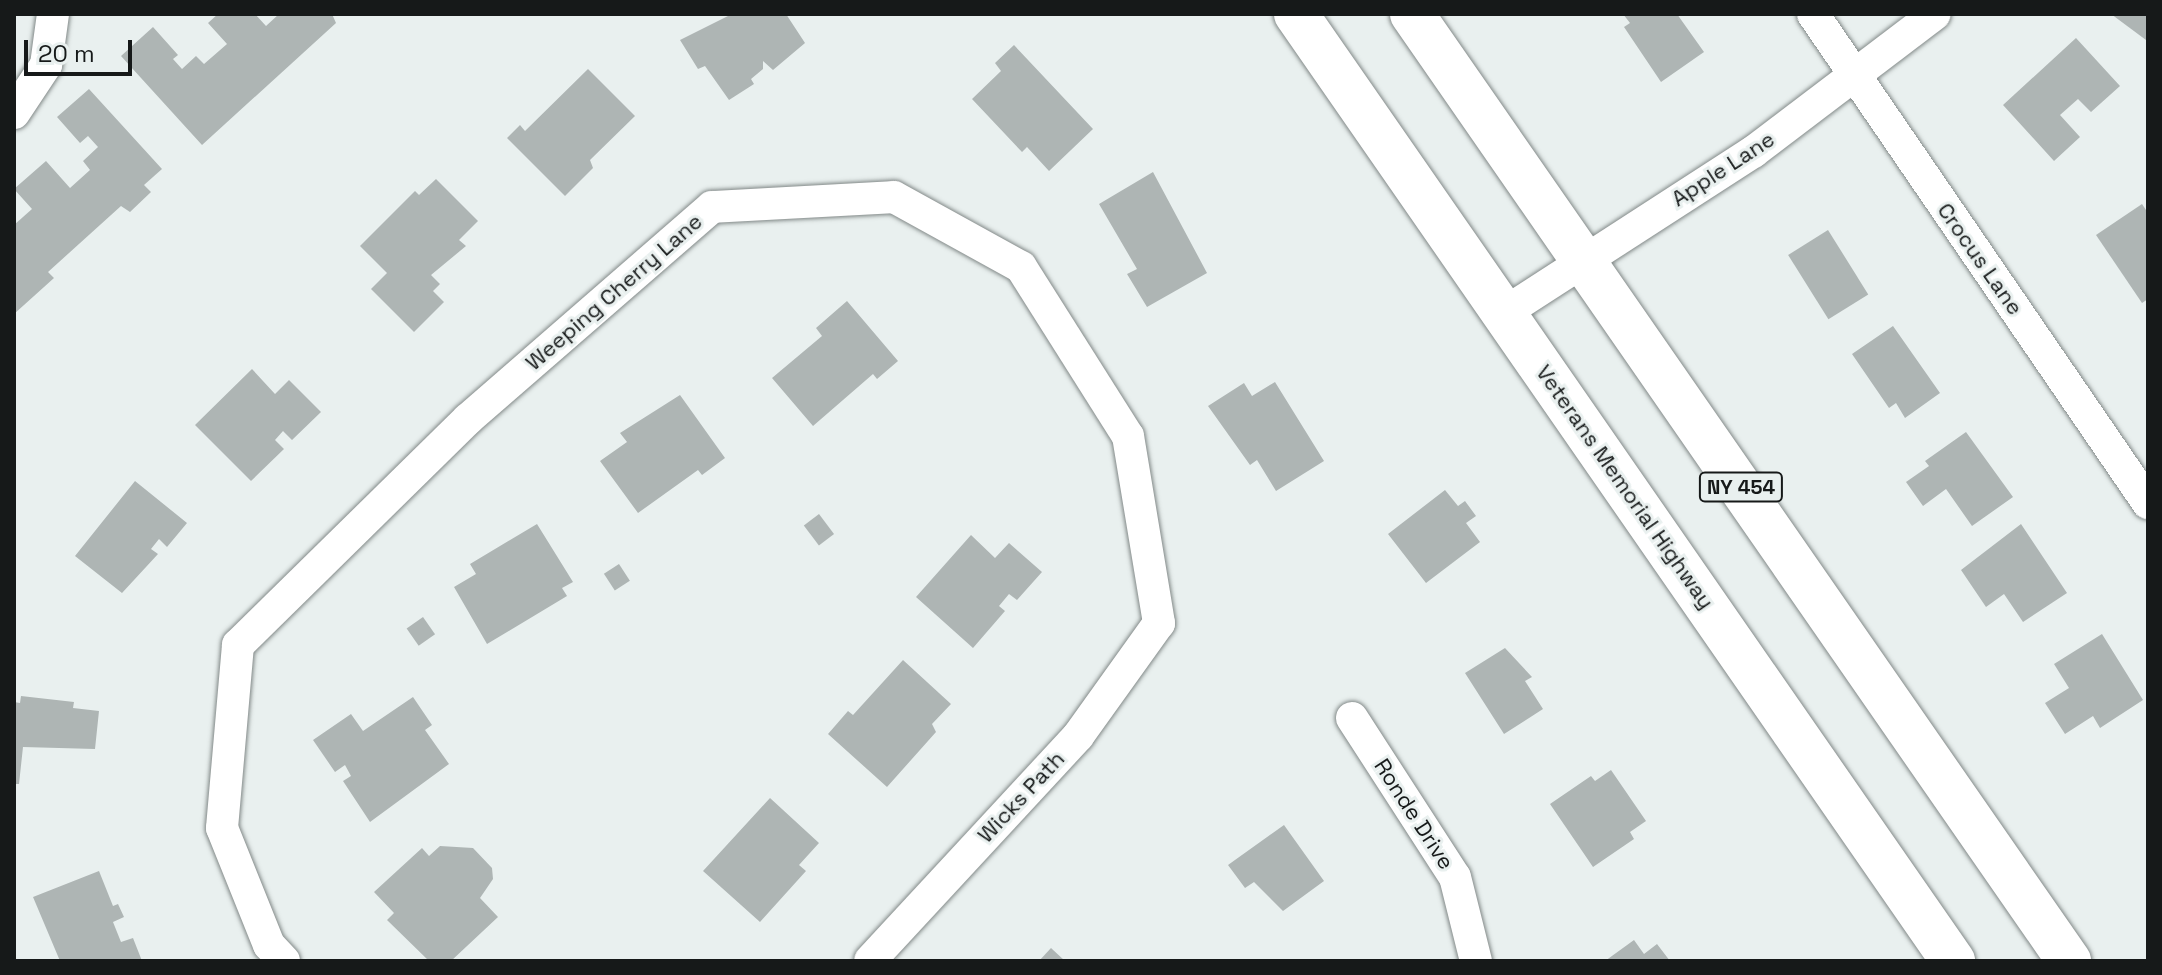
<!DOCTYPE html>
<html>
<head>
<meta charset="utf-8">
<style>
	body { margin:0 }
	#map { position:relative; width:2162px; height:975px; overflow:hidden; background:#e9f0ef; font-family:"Space Grotesk",sans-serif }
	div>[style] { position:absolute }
	.building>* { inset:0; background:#aeb5b4; transform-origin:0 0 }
	.roads { filter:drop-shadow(0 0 2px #828988) drop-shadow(0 0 2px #828988) }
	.street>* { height:32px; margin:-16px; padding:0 16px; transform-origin:16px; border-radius:16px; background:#fff }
	.primary>* { height:44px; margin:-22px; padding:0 22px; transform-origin:22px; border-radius:22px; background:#fff }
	span { translate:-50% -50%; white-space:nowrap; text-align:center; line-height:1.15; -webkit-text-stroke:6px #e9f0ef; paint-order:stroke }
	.shield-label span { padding:2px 6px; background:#e9f0ef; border:2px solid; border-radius:6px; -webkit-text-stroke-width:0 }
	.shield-label { font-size:20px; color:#161919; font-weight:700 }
	.street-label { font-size:22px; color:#161919 }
	.frame { position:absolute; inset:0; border:16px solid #161919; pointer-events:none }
	.scale { position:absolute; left:24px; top:40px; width:108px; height:36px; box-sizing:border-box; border:4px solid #161919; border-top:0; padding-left:10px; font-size:24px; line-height:28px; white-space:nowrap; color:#161919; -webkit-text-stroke:6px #e9f0ef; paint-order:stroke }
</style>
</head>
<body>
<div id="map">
	<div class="building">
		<div style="clip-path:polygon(218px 14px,255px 14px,266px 26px,279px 14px,332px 14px,336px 23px,202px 145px,121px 56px,153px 27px,178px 55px,173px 59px,182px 69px,196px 56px,204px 64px,227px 44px,208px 23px)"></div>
		<div style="clip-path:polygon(732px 14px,786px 14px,805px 43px,773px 70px,763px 61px,763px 69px,751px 79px,754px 84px,729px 100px,705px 66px,698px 69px,680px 40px)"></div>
		<div style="clip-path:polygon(1623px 14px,1677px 14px,1704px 52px,1661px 82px,1624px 27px,1630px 23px)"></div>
		<div style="clip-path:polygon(2111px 14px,2148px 14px,2148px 37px,2146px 40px)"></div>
		<div style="clip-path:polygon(2076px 38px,2120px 86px,2091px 112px,2078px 99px,2060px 115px,2080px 137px,2054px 161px,2003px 105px)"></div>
		<div style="clip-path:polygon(1014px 45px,1093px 129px,1049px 171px,1027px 147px,1022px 152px,972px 99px,1001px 71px,995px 63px)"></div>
		<div style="clip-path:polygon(588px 69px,635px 116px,590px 160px,593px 168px,565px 196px,507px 138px,520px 125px,525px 131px)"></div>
		<div style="clip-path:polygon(89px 89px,162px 169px,144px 185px,151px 192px,130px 212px,121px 206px,48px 272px,54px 278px,14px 314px,14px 225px,32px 209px,14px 189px,46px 161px,70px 188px,90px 170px,83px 161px,98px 147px,88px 136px,80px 143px,57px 117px)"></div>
		<div style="clip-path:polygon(1153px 172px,1207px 273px,1147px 307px,1127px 274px,1137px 269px,1099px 204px)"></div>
		<div style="clip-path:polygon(436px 179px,478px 221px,459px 240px,466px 246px,431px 275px,440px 284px,433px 291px,444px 302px,414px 332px,371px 289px,387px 273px,360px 246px,415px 191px,419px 195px)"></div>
		<div style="clip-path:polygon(2142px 204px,2148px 213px,2148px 299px,2142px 303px,2096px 235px)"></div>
		<div style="left:1828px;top:230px;width:76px;height:47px;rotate:58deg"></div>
		<div style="clip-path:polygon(847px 301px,898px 361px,877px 379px,873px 374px,813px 426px,772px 378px,822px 336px,816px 328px)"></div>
		<div style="clip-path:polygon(1893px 326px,1940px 393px,1905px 418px,1896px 403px,1889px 408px,1852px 354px)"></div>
		<div style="clip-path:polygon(252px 369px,275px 394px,289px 380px,321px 412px,292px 440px,283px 431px,275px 440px,284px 449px,251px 481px,195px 425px)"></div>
		<div style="clip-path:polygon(1275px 382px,1324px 461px,1276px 491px,1257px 460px,1250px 465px,1208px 406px,1244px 383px,1252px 396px)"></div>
		<div style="clip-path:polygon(680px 395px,725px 458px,702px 475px,698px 470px,638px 513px,600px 461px,627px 442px,620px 433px)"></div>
		<div style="clip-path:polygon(1966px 432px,2013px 497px,1972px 526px,1946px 489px,1923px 506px,1906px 482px,1929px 466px,1925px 461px)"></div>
		<div style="clip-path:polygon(135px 481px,187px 523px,167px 547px,159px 539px,151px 549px,158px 554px,122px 593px,75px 556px)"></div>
		<div style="clip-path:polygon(1445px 490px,1458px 506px,1465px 501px,1476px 516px,1466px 523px,1480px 542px,1426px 583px,1388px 534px)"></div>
		<div style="left:819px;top:514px;width:25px;height:19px;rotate:53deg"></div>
		<div style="clip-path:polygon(537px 524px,573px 582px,562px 588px,567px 596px,487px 644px,454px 587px,476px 574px,470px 564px)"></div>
		<div style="clip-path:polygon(2021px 524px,2067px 593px,2023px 622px,2004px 594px,1986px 607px,1961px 570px)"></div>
		<div style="clip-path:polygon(971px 535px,995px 558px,1009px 543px,1042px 572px,1017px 600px,1009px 594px,999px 606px,1005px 611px,973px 648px,916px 597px)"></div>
		<div style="left:619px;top:564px;width:20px;height:18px;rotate:57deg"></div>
		<div style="left:423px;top:617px;width:21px;height:20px;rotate:55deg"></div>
		<div style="clip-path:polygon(2102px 634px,2143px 700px,2100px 728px,2093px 716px,2065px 734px,2045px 703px,2069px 688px,2054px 664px)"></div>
		<div style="clip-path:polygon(1505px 648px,1532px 677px,1525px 681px,1543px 709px,1504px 734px,1465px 673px)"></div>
		<div style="clip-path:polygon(903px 660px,951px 704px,932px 724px,936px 732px,887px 787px,828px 734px,848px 711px,853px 715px)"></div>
		<div style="clip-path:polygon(21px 696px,74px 702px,73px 708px,99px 711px,95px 749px,23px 747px,19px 784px,14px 784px,14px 702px,20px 703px)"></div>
		<div style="clip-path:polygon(413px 697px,432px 725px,425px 730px,449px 764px,370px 822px,343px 781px,351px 776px,345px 765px,335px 772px,313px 740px,351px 714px,363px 731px)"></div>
		<div style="clip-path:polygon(1611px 770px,1646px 821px,1630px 832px,1634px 839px,1593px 867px,1550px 804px,1591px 776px,1595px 781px)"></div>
		<div style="clip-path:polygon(770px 798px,819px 843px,799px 865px,806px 871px,760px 922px,703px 871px)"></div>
		<div style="clip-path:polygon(1284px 825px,1324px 881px,1283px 911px,1254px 882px,1245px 888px,1228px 865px)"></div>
		<div style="clip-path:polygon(440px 846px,473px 848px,492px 868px,493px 879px,480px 898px,498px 917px,451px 961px,429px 961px,387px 920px,394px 913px,374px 892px,422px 848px,429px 856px)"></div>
		<div style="clip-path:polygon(99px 871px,113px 906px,118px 904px,124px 917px,113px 922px,121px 942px,133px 938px,142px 961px,60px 961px,33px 897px)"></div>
		<div style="clip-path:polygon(1634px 940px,1644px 954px,1657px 944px,1670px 961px,1605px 961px)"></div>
		<div style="clip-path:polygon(1051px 948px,1065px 961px,1039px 961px)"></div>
	</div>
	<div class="roads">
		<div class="street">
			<div style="left:1813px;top:14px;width:593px;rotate:55.59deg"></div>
			<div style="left:14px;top:113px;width:58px;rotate:-56.3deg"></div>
			<div style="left:46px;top:65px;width:51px;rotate:-82.2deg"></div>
			<div style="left:1504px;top:313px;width:297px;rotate:-32.9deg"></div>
			<div style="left:1753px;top:152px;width:228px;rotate:-37.2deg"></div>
			<div style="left:1352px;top:718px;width:189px;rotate:57.1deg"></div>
			<div style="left:1455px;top:877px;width:87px;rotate:76deg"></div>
			<div style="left:284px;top:961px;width:22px;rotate:-133deg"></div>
			<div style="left:269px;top:945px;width:126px;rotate:-111.9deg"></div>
			<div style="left:222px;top:828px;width:184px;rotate:-85deg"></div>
			<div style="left:238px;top:645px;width:322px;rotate:-44.5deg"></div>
			<div style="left:468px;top:419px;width:323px;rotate:-41deg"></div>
			<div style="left:712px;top:207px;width:182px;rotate:-3.1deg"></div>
			<div style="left:894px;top:197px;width:145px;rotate:28.9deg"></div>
			<div style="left:1021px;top:267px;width:200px;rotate:57.7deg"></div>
			<div style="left:1128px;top:436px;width:190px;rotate:80.6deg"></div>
			<div style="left:1159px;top:623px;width:139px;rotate:125.6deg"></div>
			<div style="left:1078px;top:736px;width:306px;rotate:132.8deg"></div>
		</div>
		<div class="primary">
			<div style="left:1296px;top:14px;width:1153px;rotate:55.25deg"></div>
			<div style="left:1412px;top:14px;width:1153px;rotate:55.25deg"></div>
		</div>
	</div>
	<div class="shield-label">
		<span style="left:1741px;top:487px">NY 454</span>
	</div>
	<div class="street-label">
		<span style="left:1723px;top:169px;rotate:-33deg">Apple Lane</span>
		<span style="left:1980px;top:259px;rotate:55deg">Crocus Lane</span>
		<span style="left:614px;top:292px;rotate:-41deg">Weeping Cherry Lane</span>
		<span style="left:1625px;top:487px;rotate:55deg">Veterans Memorial Highway</span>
		<span style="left:1021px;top:797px;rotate:-47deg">Wicks Path</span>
		<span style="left:1414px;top:814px;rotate:57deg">Ronde Drive</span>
	</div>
	<div class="frame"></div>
	<div class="scale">20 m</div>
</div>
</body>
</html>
